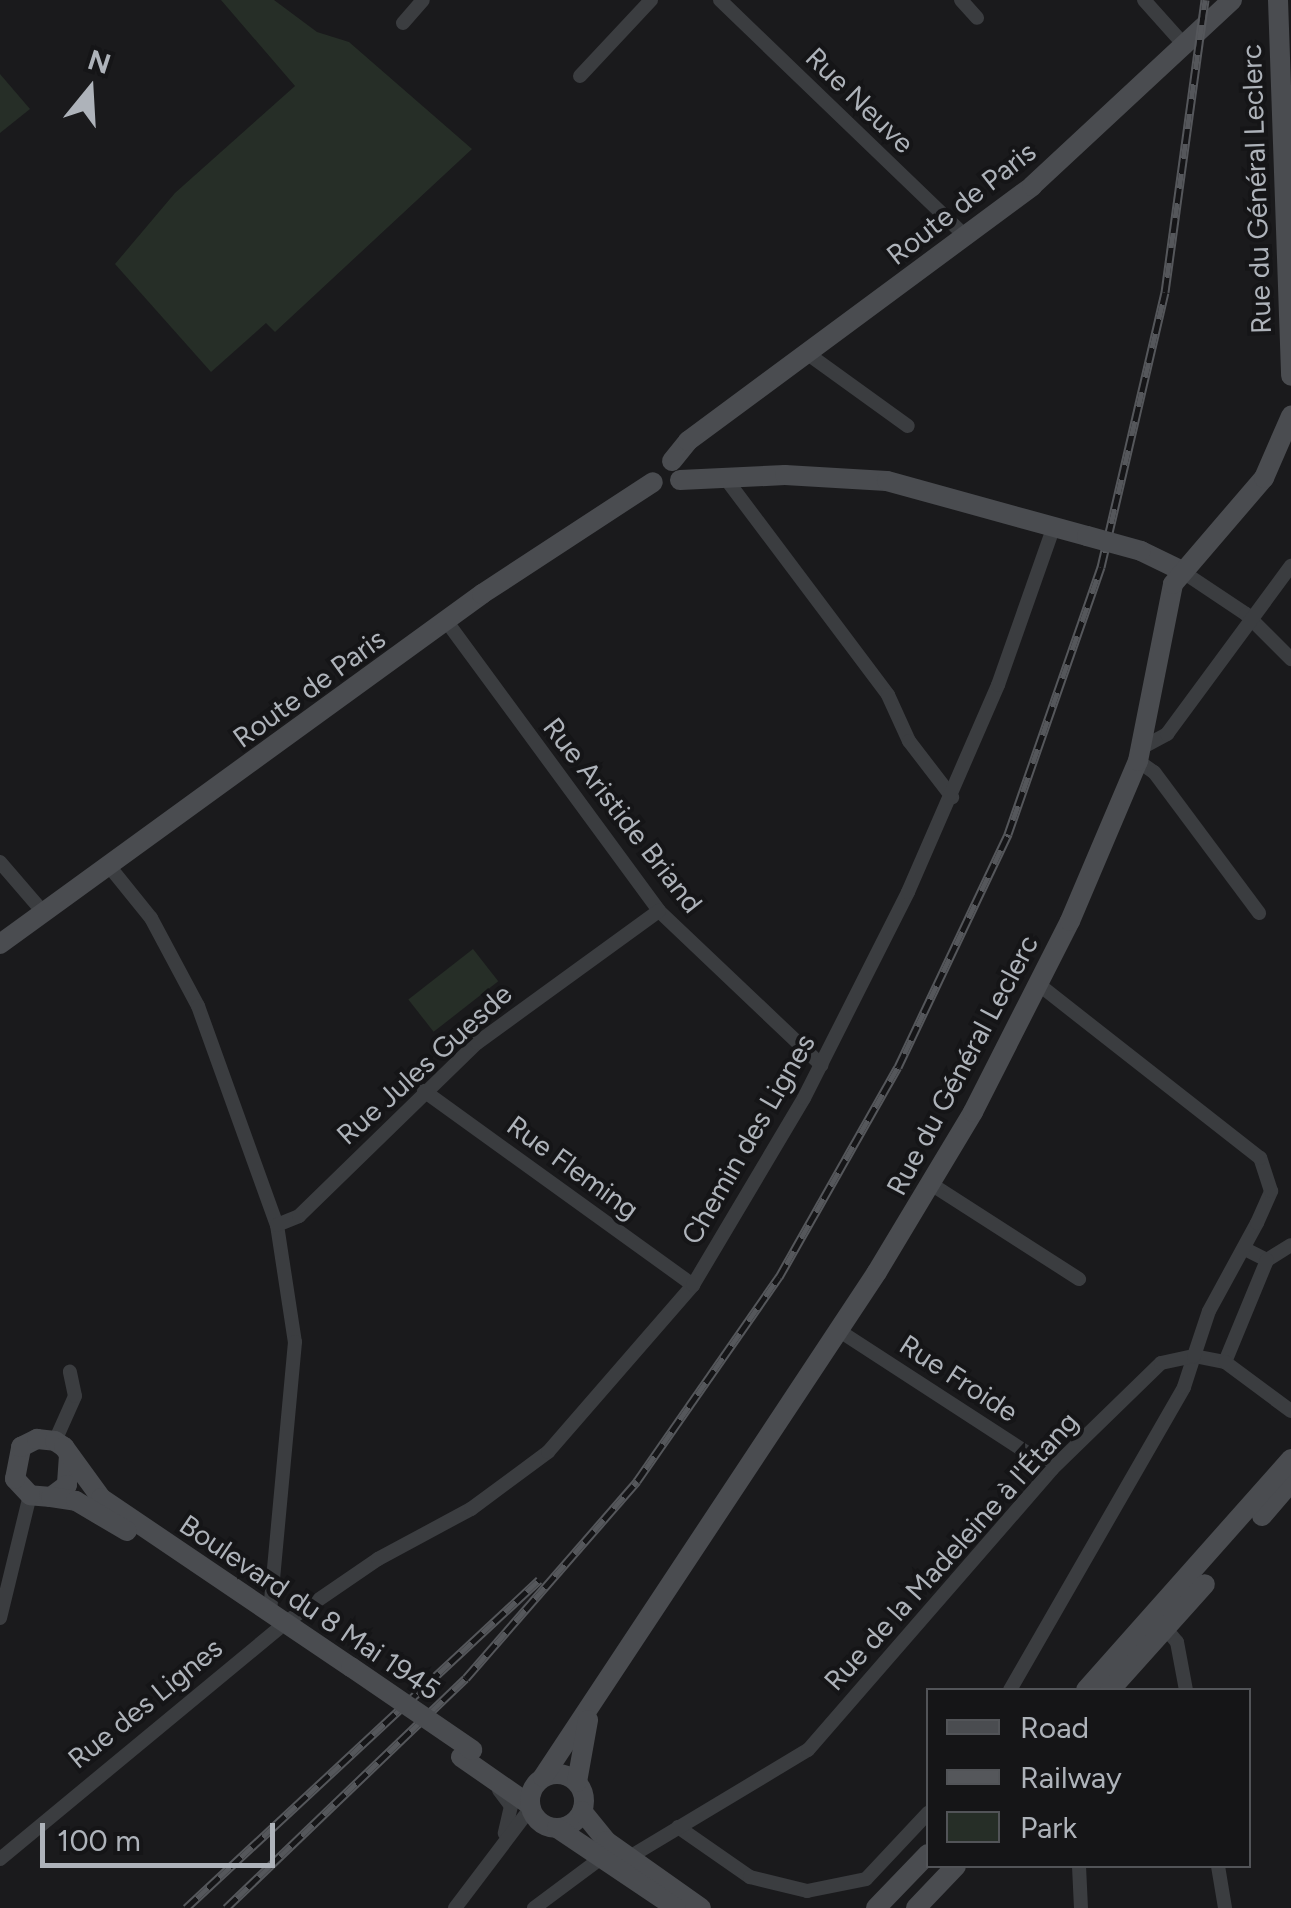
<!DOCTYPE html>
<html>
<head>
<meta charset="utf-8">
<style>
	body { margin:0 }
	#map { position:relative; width:1291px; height:1908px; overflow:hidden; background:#1a1a1c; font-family:Figtree,sans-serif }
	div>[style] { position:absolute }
	.green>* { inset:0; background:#262e27; transform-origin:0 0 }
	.street>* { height:14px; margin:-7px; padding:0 7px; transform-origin:7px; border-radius:7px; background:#3b3d40 }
	.secondary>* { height:20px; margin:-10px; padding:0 10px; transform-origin:10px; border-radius:10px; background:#4a4c50 }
	.secondary>.ring { margin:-10px; padding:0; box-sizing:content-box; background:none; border:20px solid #4a4c50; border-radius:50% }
	.rail>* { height:9px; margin-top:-4.5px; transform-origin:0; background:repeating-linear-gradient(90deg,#151517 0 15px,#55575b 0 30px); box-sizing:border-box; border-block:2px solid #55575b }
	.secondary-bridge>* { height:20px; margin:-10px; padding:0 10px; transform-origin:10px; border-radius:10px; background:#4a4c50 }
	span { translate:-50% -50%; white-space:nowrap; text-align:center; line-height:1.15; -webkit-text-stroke:8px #151517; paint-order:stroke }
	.street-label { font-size:28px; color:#aeb3ba }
	.legend { position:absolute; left:926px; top:1688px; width:325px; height:180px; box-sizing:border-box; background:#151517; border:2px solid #525458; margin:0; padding:12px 18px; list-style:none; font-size:30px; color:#aeb3ba }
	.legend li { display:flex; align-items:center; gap:20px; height:50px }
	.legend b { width:50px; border:2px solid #525458 }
	.north { position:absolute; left:40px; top:40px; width:100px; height:100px; -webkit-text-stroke:8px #151517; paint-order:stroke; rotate:18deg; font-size:28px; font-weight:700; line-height:40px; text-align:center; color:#aeb3ba }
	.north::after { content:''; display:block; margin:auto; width:35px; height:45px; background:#aeb3ba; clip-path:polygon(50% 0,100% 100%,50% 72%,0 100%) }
	.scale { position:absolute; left:40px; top:1823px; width:235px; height:45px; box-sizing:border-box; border:5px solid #aeb3ba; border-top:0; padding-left:12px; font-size:30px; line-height:35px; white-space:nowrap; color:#aeb3ba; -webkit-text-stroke:8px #151517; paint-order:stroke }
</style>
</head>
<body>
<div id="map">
	<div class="green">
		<div style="clip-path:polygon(221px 0,274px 0,317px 32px,349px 42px,472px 149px,275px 332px,266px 323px,211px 372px,115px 264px,175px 193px,295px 86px)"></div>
		<div style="clip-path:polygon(0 74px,30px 109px,0 133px)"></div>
		<div style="left:473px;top:949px;width:41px;height:82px;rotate:52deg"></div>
	</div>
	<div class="street">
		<div style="left:720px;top:0;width:340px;rotate:43.9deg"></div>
		<div style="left:961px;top:0;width:24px;rotate:48deg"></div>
		<div style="left:1144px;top:0;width:63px;rotate:48.2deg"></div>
		<div style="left:403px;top:23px;width:30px;rotate:-49deg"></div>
		<div style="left:580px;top:76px;width:104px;rotate:-46.9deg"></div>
		<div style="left:808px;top:354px;width:123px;rotate:35.8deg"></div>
		<div style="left:726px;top:479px;width:270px;rotate:53.1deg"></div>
		<div style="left:888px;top:695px;width:51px;rotate:65.5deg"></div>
		<div style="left:909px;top:741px;width:71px;rotate:52.5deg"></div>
		<div style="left:1180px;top:570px;width:79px;rotate:33.7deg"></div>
		<div style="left:1246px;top:614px;width:64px;rotate:45deg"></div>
		<div style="left:447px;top:622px;width:358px;rotate:53.7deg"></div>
		<div style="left:659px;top:911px;width:224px;rotate:43.5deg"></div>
		<div style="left:1141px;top:748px;width:30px;rotate:-28deg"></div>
		<div style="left:1167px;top:734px;width:209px;rotate:-53.6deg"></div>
		<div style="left:1138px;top:761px;width:19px;rotate:35deg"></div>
		<div style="left:1154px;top:772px;width:176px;rotate:53.3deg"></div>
		<div style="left:0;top:862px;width:66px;rotate:49.3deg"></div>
		<div style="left:109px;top:866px;width:67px;rotate:51.1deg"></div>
		<div style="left:151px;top:918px;width:100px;rotate:61.9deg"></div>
		<div style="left:198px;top:1006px;width:233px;rotate:70.2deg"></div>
		<div style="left:277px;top:1225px;width:118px;rotate:81.3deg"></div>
		<div style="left:295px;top:1342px;width:271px;rotate:95.3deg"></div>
		<div style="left:424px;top:1091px;width:332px;rotate:35.8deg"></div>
		<div style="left:931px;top:1184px;width:176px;rotate:32.7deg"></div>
		<div style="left:277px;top:1225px;width:24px;rotate:-22deg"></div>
		<div style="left:299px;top:1216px;width:248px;rotate:-44.2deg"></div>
		<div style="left:477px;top:1043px;width:225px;rotate:-36deg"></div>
		<div style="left:1245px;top:1249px;width:25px;rotate:27deg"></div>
		<div style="left:1267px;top:1260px;width:28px;rotate:-32deg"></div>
		<div style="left:838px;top:1330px;width:255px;rotate:33deg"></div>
		<div style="left:1225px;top:1362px;width:110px;rotate:-67.6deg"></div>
		<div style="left:55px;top:1441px;width:49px;rotate:-66deg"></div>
		<div style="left:75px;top:1396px;width:25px;rotate:-102deg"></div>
		<div style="left:0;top:1618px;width:127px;rotate:-76.3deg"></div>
		<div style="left:286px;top:1622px;width:112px;rotate:-34.4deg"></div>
		<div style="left:378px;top:1559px;width:106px;rotate:-28.3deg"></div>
		<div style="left:471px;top:1509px;width:96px;rotate:-36.5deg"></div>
		<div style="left:548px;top:1452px;width:221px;rotate:-49deg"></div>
		<div style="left:693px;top:1285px;width:217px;rotate:-59.3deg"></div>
		<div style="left:804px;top:1098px;width:231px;rotate:-63.2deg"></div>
		<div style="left:908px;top:892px;width:226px;rotate:-66.5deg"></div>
		<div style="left:998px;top:685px;width:169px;rotate:-70.6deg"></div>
		<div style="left:1166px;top:1629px;width:17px;rotate:50deg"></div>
		<div style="left:1177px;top:1642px;width:49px;rotate:79.4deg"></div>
		<div style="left:1010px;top:1690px;width:349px;rotate:-60.1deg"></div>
		<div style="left:1184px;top:1387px;width:33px;rotate:-72deg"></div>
		<div style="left:1194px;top:1356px;width:32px;rotate:11deg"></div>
		<div style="left:1225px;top:1362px;width:82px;rotate:36.6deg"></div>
		<div style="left:499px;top:1790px;width:20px;rotate:53deg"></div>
		<div style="left:511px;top:1806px;width:28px;rotate:103deg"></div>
		<div style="left:678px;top:1827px;width:88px;rotate:34.8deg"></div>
		<div style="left:750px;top:1877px;width:59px;rotate:13.8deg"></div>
		<div style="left:807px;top:1891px;width:60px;rotate:-11.5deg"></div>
		<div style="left:866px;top:1879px;width:91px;rotate:-46.8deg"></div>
		<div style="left:628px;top:1858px;width:210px;rotate:-31deg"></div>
		<div style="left:808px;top:1750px;width:372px;rotate:-49deg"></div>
		<div style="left:1052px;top:1469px;width:152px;rotate:-44.2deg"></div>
		<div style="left:1161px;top:1363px;width:34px;rotate:-12deg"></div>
		<div style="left:1194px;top:1356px;width:47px;rotate:-71.6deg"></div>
		<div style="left:1209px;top:1311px;width:100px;rotate:-61.4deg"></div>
		<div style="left:1257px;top:1223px;width:35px;rotate:-66deg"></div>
		<div style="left:1271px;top:1191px;width:35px;rotate:-108deg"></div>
		<div style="left:1260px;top:1158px;width:281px;rotate:-141.9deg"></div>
		<div style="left:0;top:1859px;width:361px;rotate:-39.6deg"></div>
		<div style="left:1079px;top:1866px;width:42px;rotate:87.3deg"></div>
		<div style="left:1218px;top:1866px;width:43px;rotate:80.5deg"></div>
		<div style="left:455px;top:1908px;width:124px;rotate:-52.9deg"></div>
		<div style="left:534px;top:1908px;width:84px;rotate:-36.7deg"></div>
	</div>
	<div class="secondary">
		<div style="left:1278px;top:0;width:376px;rotate:88deg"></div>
		<div style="left:672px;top:461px;width:26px;rotate:-51deg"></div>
		<div style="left:688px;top:441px;width:428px;rotate:-36.5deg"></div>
		<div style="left:1032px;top:186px;width:273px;rotate:-42.9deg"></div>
		<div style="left:680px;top:480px;width:105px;rotate:-2.7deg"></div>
		<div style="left:785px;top:475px;width:102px;rotate:3.4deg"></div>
		<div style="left:887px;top:481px;width:207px;rotate:15.4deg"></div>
		<div style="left:1141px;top:551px;width:43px;rotate:26deg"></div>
		<div style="left:0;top:944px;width:596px;rotate:-35.98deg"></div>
		<div style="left:482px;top:594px;width:204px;rotate:-33.2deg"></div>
		<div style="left:69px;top:1455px;width:30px;rotate:94deg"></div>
		<div style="left:67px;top:1485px;width:20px;rotate:143deg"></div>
		<div style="left:51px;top:1497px;width:21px;rotate:-175deg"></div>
		<div style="left:30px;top:1495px;width:22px;rotate:-133deg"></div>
		<div style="left:15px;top:1479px;width:33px;rotate:-79deg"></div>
		<div style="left:21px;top:1447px;width:18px;rotate:-27deg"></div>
		<div style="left:37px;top:1439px;width:18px;rotate:6deg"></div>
		<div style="left:55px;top:1441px;width:11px;rotate:34deg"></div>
		<div style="left:64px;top:1447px;width:63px;rotate:54deg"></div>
		<div style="left:101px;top:1498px;width:302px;rotate:34.1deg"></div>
		<div style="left:51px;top:1497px;width:25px;rotate:9deg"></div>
		<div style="left:76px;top:1501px;width:59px;rotate:30.5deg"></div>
		<div style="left:1262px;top:1516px;width:45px;rotate:-49.5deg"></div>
		<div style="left:1086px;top:1690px;width:309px;rotate:-48.4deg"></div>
		<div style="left:1110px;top:1690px;width:142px;rotate:-48.1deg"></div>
		<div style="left:461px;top:1757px;width:84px;rotate:34.8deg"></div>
		<div class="ring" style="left:530px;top:1774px;width:34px;height:34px"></div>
		<div style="left:543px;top:1777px;width:605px;rotate:-56.52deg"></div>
		<div style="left:877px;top:1272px;width:187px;rotate:-59deg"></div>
		<div style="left:973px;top:1112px;width:214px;rotate:-63.1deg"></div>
		<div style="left:1070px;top:921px;width:174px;rotate:-67deg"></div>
		<div style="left:1138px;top:761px;width:180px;rotate:-78.8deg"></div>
		<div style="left:1173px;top:584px;width:140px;rotate:-49.4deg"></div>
		<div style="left:1264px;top:478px;width:68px;rotate:-66.5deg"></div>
		<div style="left:577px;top:1782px;width:63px;rotate:-79.9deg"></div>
		<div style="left:582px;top:1811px;width:38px;rotate:51deg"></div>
		<div style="left:606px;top:1841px;width:116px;rotate:35.2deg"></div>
		<div style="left:557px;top:1828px;width:143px;rotate:33.9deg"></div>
		<div style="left:876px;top:1908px;width:75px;rotate:-46.1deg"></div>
		<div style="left:916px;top:1908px;width:58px;rotate:-46.4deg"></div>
	</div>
	<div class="rail">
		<div style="left:186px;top:1908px;width:482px;rotate:-42.9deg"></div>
		<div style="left:226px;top:1908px;width:332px;rotate:-43.8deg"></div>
		<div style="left:466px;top:1678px;width:261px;rotate:-49deg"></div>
		<div style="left:637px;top:1481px;width:249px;rotate:-55.2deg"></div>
		<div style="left:779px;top:1277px;width:241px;rotate:-60.5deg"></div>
		<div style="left:898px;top:1067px;width:258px;rotate:-64.7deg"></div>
		<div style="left:1008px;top:834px;width:283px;rotate:-70.8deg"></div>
		<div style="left:1101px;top:567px;width:282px;rotate:-76.9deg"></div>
		<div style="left:1165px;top:292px;width:295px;rotate:-82.2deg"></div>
	</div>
	<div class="secondary-bridge">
		<div style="left:1087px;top:536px;width:56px;rotate:15.5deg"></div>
		<div style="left:351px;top:1667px;width:147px;rotate:34.4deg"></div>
	</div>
	<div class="street-label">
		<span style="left:860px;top:100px;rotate:44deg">Rue Neuve</span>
		<span style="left:1256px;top:189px;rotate:-92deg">Rue du Général Leclerc</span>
		<span style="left:961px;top:203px;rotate:-38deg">Route de Paris</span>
		<span style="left:309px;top:688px;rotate:-36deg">Route de Paris</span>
		<span style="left:623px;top:815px;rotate:52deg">Rue Aristide Briand</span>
		<span style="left:424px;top:1064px;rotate:-42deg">Rue Jules Guesde</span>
		<span style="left:962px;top:1065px;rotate:-62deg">Rue du Général Leclerc</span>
		<span style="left:748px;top:1139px;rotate:-60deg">Chemin des Lignes</span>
		<span style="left:573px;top:1167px;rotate:36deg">Rue Fleming</span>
		<span style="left:959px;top:1378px;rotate:33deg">Rue Froide</span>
		<span style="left:951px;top:1551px;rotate:-48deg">Rue de la Madeleine à l'Étang</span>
		<span style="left:310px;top:1607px;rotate:34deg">Boulevard du 8 Mai 1945</span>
		<span style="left:145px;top:1703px;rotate:-39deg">Rue des Lignes</span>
	</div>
	<ul class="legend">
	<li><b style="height:12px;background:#4a4c50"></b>Road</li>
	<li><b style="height:12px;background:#55575b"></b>Railway</li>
	<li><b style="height:28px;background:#262e27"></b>Park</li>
	</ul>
	<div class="north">N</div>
	<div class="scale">100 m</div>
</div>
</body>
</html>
